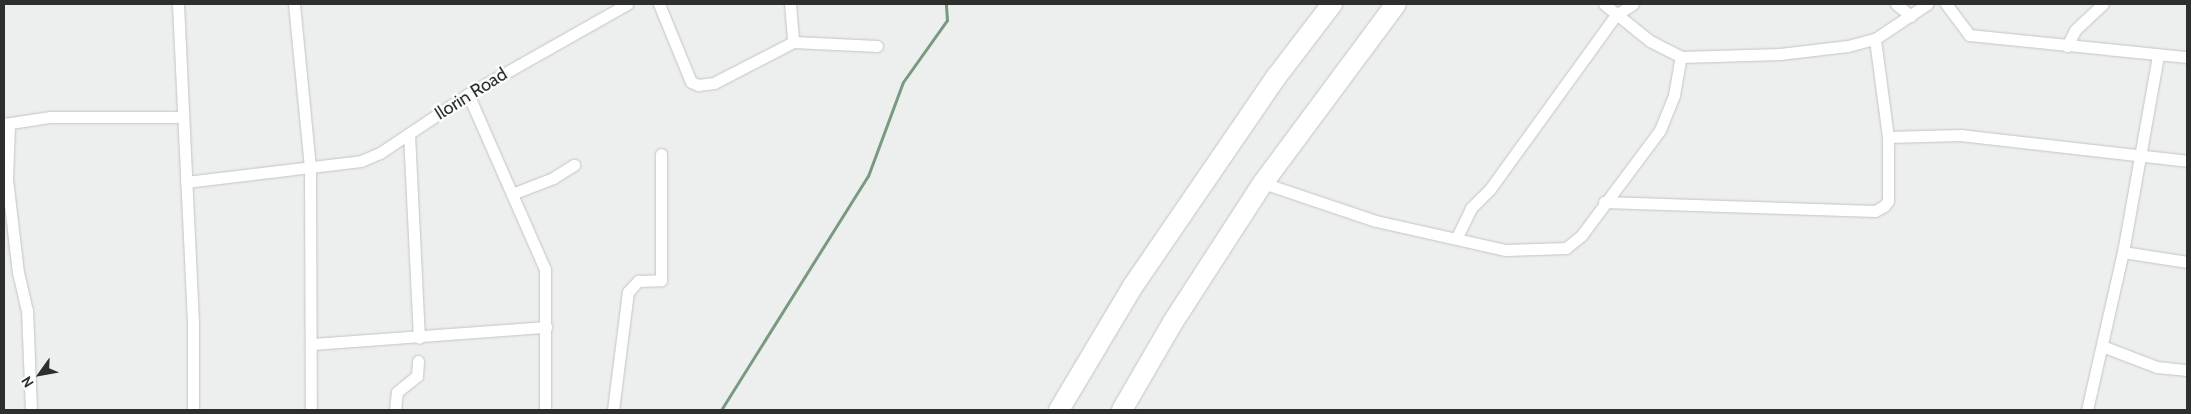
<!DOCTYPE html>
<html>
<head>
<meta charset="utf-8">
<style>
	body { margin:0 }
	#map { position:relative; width:2191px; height:414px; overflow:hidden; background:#ecefed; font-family:Cabin,sans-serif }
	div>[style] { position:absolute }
	.stream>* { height:3px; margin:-1.5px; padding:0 1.5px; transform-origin:1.5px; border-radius:1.5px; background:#799a80 }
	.roads { filter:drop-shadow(0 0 1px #c2c5c3) drop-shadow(0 0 1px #c2c5c3) }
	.street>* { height:11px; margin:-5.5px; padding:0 5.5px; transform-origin:5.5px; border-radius:5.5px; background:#fff }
	.highway>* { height:20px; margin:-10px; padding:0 10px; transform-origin:10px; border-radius:10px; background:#fff }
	span { translate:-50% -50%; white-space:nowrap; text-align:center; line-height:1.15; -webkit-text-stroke:5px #f9fcfa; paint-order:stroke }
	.street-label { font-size:18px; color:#2d2f2e }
	.frame { position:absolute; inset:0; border:5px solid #2d2f2e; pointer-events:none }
	.north { position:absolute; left:15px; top:349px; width:50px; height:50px; -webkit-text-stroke:4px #f9fcfa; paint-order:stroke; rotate:238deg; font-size:14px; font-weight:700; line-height:20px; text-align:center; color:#2d2f2e }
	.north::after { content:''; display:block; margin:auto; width:18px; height:22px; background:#2d2f2e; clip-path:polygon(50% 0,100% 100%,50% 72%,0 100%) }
</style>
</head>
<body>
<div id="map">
	<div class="stream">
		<div style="left:721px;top:410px;width:276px;rotate:-57.9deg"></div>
		<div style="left:868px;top:176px;width:100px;rotate:-69.6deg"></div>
		<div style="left:903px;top:82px;width:76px;rotate:-54.6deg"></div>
		<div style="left:947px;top:20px;width:16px;rotate:-94deg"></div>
	</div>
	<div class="roads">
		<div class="street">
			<div style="left:178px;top:4px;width:320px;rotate:87.3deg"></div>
			<div style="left:193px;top:324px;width:86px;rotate:90deg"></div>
			<div style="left:294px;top:4px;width:165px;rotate:84.4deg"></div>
			<div style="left:310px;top:168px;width:242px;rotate:89.8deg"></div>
			<div style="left:659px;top:4px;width:84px;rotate:67.7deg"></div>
			<div style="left:691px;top:82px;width:8px;rotate:23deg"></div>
			<div style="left:698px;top:85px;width:16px;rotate:-7deg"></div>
			<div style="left:714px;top:83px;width:89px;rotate:-27.4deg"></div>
			<div style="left:793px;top:42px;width:84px;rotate:2.7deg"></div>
			<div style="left:790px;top:4px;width:38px;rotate:85deg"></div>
			<div style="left:1604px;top:4px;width:59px;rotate:38.8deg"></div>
			<div style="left:1650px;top:41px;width:35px;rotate:27deg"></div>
			<div style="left:1681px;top:57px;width:99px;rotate:-1.7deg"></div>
			<div style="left:1780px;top:54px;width:68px;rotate:-6.7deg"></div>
			<div style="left:1848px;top:46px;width:28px;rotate:-15deg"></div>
			<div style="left:1875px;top:39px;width:63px;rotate:-33.9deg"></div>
			<div style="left:1896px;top:4px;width:19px;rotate:39deg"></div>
			<div style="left:1946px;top:4px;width:39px;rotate:53deg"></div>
			<div style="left:1969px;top:35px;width:219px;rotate:5.8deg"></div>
			<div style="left:2067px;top:46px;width:18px;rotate:-63deg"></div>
			<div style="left:2075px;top:30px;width:38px;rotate:-43deg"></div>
			<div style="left:468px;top:94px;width:191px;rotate:66.3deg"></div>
			<div style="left:545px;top:269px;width:141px;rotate:90deg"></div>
			<div style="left:4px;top:124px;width:47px;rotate:-8.7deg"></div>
			<div style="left:50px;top:117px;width:133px"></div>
			<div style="left:9px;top:124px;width:55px;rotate:92.1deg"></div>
			<div style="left:7px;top:179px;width:94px;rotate:83.3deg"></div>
			<div style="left:18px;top:272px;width:39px;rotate:77deg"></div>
			<div style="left:27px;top:310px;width:100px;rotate:87.7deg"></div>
			<div style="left:409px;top:134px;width:204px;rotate:87.2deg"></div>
			<div style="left:1888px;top:137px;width:72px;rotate:-1.6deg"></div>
			<div style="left:1960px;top:135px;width:228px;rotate:6.5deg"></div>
			<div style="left:186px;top:182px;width:176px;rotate:-6.8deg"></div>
			<div style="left:361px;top:161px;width:21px;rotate:-23deg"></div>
			<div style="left:380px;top:153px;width:106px;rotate:-33.8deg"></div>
			<div style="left:468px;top:94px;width:183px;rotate:-29.5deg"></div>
			<div style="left:1263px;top:183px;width:119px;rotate:18.6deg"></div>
			<div style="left:1376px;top:221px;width:133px;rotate:12.6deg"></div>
			<div style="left:1506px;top:250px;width:60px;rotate:-1.9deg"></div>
			<div style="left:1566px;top:248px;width:19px;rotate:-39deg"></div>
			<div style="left:1581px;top:236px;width:132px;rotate:-53.3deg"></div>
			<div style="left:1660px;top:130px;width:38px;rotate:-68deg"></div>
			<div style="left:1674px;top:95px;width:39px;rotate:-80deg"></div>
			<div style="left:512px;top:194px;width:44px;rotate:-21.3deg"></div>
			<div style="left:553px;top:178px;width:25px;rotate:-32deg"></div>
			<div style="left:1604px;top:202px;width:271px;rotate:1.9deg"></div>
			<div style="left:1875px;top:211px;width:10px;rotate:-29deg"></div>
			<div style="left:1884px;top:206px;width:6px;rotate:-51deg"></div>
			<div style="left:1888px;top:201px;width:64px;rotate:-90deg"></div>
			<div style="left:1888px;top:137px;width:99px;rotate:-97.6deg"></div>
			<div style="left:1457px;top:237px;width:32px;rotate:-64deg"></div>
			<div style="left:1471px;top:208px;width:27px;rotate:-45deg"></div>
			<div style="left:1490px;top:189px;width:215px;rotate:-54.1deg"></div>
			<div style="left:1616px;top:15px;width:20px;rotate:-33deg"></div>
			<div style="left:2123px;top:252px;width:65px;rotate:8.9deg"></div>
			<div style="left:313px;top:344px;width:234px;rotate:-4.2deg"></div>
			<div style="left:2102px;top:346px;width:59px;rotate:20.9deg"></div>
			<div style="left:2157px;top:367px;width:30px;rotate:6deg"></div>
			<div style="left:395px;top:410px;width:18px;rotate:-84deg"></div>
			<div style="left:397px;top:392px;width:26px;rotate:-39deg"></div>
			<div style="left:417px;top:376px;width:15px;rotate:-86deg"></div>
			<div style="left:613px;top:410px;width:119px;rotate:-82.8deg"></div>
			<div style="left:628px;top:292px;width:15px;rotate:-48deg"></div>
			<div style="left:638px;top:281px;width:23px;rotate:-2deg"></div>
			<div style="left:661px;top:280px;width:126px;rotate:-90deg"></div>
			<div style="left:2087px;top:410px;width:162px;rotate:-77.2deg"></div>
			<div style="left:2123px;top:252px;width:200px;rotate:-79.9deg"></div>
		</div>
		<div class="highway">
			<div style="left:1059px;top:410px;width:144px;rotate:-59.2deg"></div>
			<div style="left:1133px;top:286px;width:255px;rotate:-55.6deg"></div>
			<div style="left:1277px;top:76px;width:91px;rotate:-52.6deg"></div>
			<div style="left:1122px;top:410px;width:102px;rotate:-59.9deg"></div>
			<div style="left:1173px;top:322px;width:166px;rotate:-57.1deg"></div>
			<div style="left:1263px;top:183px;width:223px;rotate:-53.4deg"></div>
		</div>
	</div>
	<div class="street-label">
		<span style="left:471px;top:94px;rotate:-32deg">Ilorin Road</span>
	</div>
	<div class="frame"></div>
	<div class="north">N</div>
</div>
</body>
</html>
